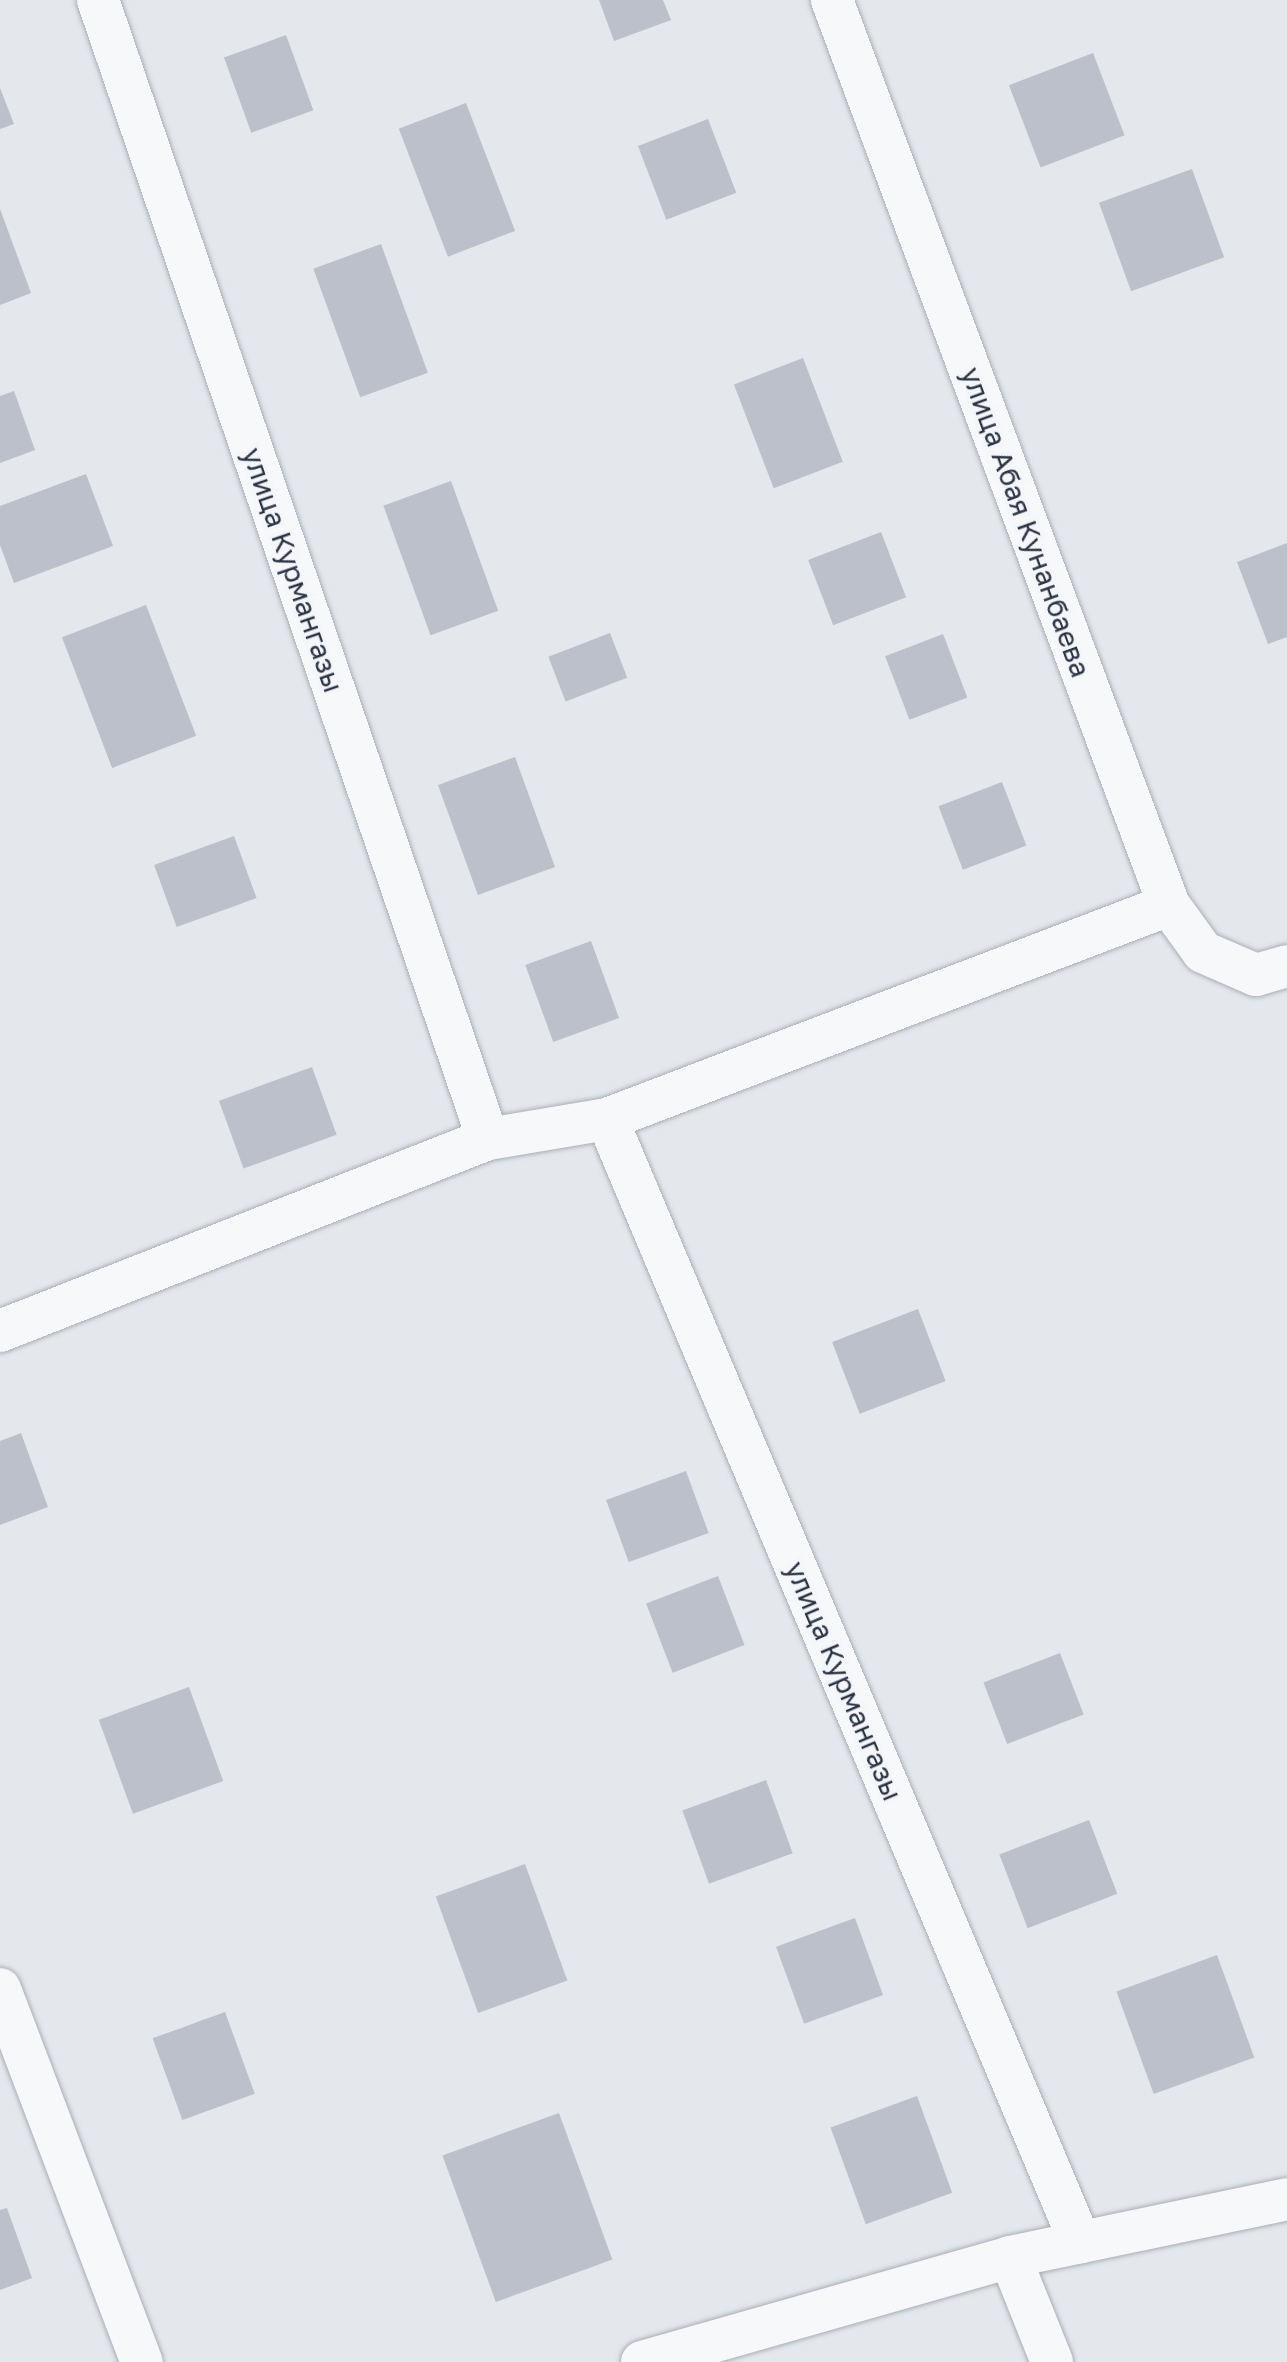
<!DOCTYPE html>
<html>
<head>
<meta charset="utf-8">
<style>
	body { margin:0 }
	#map { position:relative; width:1287px; height:2362px; overflow:hidden; background:#e4e7ec; font-family:"Golos Text",sans-serif }
	div>[style] { position:absolute }
	.building>* { inset:0; background:#bbc0ca; transform-origin:0 0 }
	.roads { filter:drop-shadow(0 0 2px #a9aeb7) drop-shadow(0 0 2px #a9aeb7) }
	.minor>* { height:42px; margin:-21px; padding:0 21px; transform-origin:21px; border-radius:21px; background:#f7f8fa }
	span { translate:-50% -50%; white-space:nowrap; text-align:center; line-height:1.15; -webkit-text-stroke:8px #f4f6f9; paint-order:stroke }
	.street-label { font-size:28px; color:#2b3445 }
</style>
</head>
<body>
<div id="map">
	<div class="building">
		<div style="clip-path:polygon(599px 0,663px 0,671px 20px,614px 41px)"></div>
		<div style="left:286px;top:35px;width:80px;height:66px;rotate:70deg"></div>
		<div style="left:1093px;top:53px;width:88px;height:90px;rotate:69deg"></div>
		<div style="clip-path:polygon(0 88px,14px 124px,0 129px)"></div>
		<div style="left:466px;top:103px;width:137px;height:72px;rotate:69deg"></div>
		<div style="left:708px;top:119px;width:79px;height:75px;rotate:69deg"></div>
		<div style="left:1192px;top:169px;width:94px;height:99px;rotate:70deg"></div>
		<div style="clip-path:polygon(0 209px,31px 293px,0 305px)"></div>
		<div style="left:381px;top:244px;width:137px;height:72px;rotate:70deg"></div>
		<div style="left:803px;top:358px;width:111px;height:74px;rotate:69deg"></div>
		<div style="clip-path:polygon(14px 391px,35px 450px,0 463px,0 396px)"></div>
		<div style="clip-path:polygon(86px 474px,113px 546px,14px 583px,0 545px,0 506px)"></div>
		<div style="left:451px;top:481px;width:138px;height:72px;rotate:70deg"></div>
		<div style="left:881px;top:532px;width:70px;height:78px;rotate:69deg"></div>
		<div style="clip-path:polygon(1287px 543px,1287px 637px,1268px 644px,1237px 562px)"></div>
		<div style="left:146px;top:605px;width:140px;height:90px;rotate:69deg"></div>
		<div style="left:610px;top:633px;width:48px;height:66px;rotate:69deg"></div>
		<div style="left:943px;top:634px;width:68px;height:62px;rotate:69deg"></div>
		<div style="left:515px;top:757px;width:117px;height:82px;rotate:70deg"></div>
		<div style="left:1002px;top:782px;width:68px;height:68px;rotate:69deg"></div>
		<div style="left:234px;top:836px;width:66px;height:85px;rotate:70deg"></div>
		<div style="left:591px;top:941px;width:82px;height:70px;rotate:70deg"></div>
		<div style="left:312px;top:1067px;width:72px;height:99px;rotate:70deg"></div>
		<div style="left:918px;top:1309px;width:77px;height:92px;rotate:69deg"></div>
		<div style="clip-path:polygon(21px 1433px,48px 1507px,0 1525px,0 1441px)"></div>
		<div style="left:686px;top:1471px;width:66px;height:85px;rotate:70deg"></div>
		<div style="left:718px;top:1576px;width:74px;height:77px;rotate:69deg"></div>
		<div style="left:1060px;top:1653px;width:66px;height:82px;rotate:69deg"></div>
		<div style="left:189px;top:1687px;width:100px;height:96px;rotate:70deg"></div>
		<div style="left:766px;top:1780px;width:78px;height:89px;rotate:70deg"></div>
		<div style="left:1089px;top:1820px;width:79px;height:96px;rotate:69deg"></div>
		<div style="left:525px;top:1864px;width:124px;height:95px;rotate:70deg"></div>
		<div style="left:855px;top:1918px;width:82px;height:84px;rotate:70deg"></div>
		<div style="left:1217px;top:1955px;width:109px;height:107px;rotate:70deg"></div>
		<div style="left:225px;top:2012px;width:87px;height:77px;rotate:70deg"></div>
		<div style="left:917px;top:2096px;width:103px;height:92px;rotate:70deg"></div>
		<div style="left:559px;top:2113px;width:156px;height:124px;rotate:70deg"></div>
		<div style="clip-path:polygon(7px 2208px,32px 2278px,0 2290px,0 2210px)"></div>
	</div>
	<div class="roads">
		<div class="minor">
			<div style="left:98px;top:0;width:1204px;rotate:71.1deg"></div>
			<div style="left:832px;top:0;width:966px;rotate:69.58deg"></div>
			<div style="left:1169px;top:905px;width:58px;rotate:54.1deg"></div>
			<div style="left:1203px;top:952px;width:58px;rotate:23.5deg"></div>
			<div style="left:1256px;top:975px;width:32px;rotate:-16deg"></div>
			<div style="left:607px;top:1119px;width:1219px;rotate:67.16deg"></div>
			<div style="left:0;top:1331px;width:524px;rotate:-21.48deg"></div>
			<div style="left:488px;top:1139px;width:121px;rotate:-9.5deg"></div>
			<div style="left:607px;top:1119px;width:601px;rotate:-20.85deg"></div>
			<div style="left:0;top:1989px;width:399px;rotate:69.2deg"></div>
			<div style="left:1010px;top:2257px;width:113px;rotate:68.2deg"></div>
			<div style="left:642px;top:2362px;width:383px;rotate:-15.9deg"></div>
			<div style="left:1010px;top:2257px;width:283px;rotate:-11.8deg"></div>
		</div>
	</div>
	<div class="street-label">
		<span style="left:1026px;top:522px;rotate:70deg">улица Абая Кунанбаева</span>
		<span style="left:293px;top:570px;rotate:71deg">улица Курмангазы</span>
		<span style="left:844px;top:1681px;rotate:67deg">улица Курмангазы</span>
	</div>
</div>
</body>
</html>
